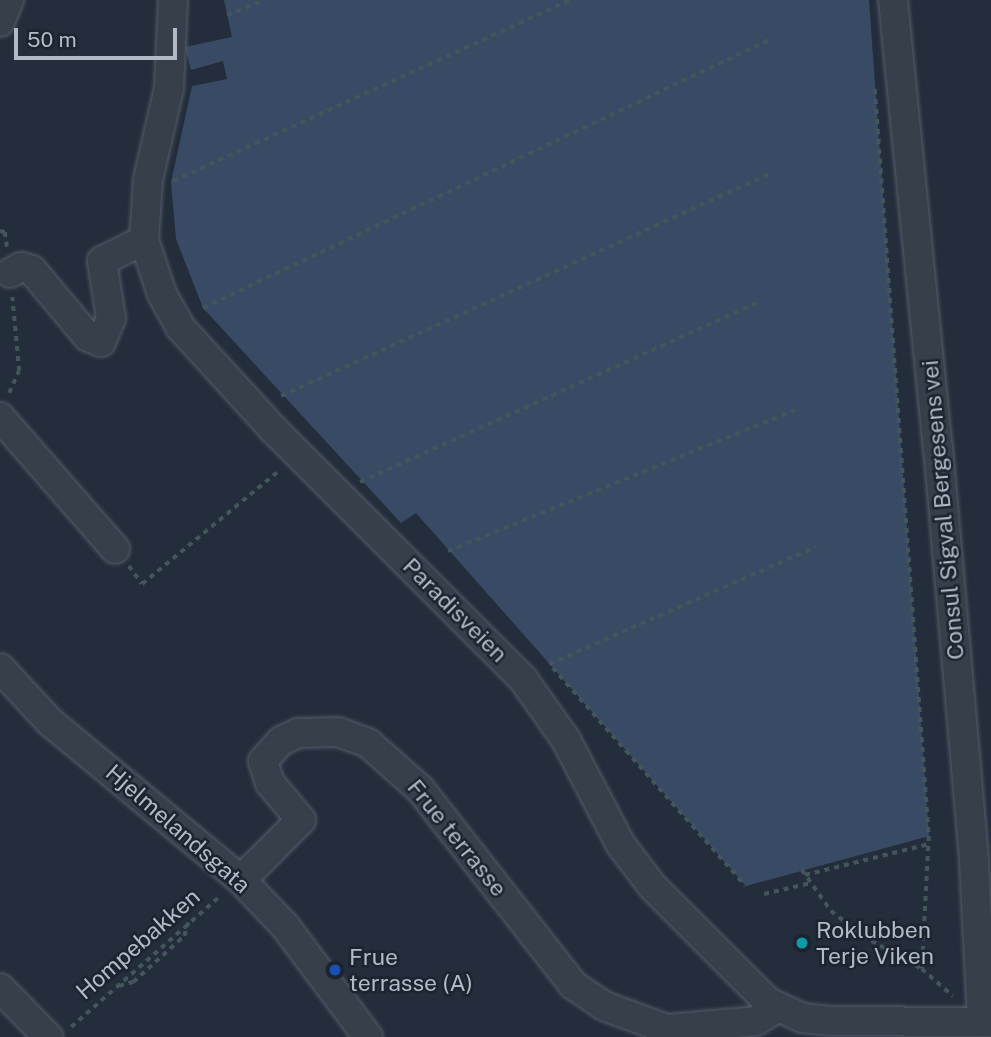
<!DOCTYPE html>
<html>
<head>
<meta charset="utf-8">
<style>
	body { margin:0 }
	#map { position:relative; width:991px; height:1037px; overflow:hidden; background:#232d3b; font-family:"Public Sans",sans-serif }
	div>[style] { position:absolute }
	.water>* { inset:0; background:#394a64 }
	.path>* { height:3.5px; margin-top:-1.75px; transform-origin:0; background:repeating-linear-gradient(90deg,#435659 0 5px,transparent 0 10px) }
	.roads { filter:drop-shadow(0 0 2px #555d69) drop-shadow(0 0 2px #555d69) }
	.minor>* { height:28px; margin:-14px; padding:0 14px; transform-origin:14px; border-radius:14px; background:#373f4b }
	.dots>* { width:19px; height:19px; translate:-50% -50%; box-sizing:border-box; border:4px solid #1c2430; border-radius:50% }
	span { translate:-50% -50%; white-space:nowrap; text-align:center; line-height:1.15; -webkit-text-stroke:5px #1c2430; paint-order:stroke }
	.street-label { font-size:23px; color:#b2bac7 }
	.poi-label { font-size:23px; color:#b2bac7 }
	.left { translate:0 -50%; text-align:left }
	.scale { position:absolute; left:14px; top:28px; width:163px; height:32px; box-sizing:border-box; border:4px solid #b2bac7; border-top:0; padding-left:9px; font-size:21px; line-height:24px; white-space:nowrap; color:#b2bac7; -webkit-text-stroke:5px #1c2430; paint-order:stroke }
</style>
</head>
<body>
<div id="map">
	<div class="water">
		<div style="clip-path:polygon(224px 0,869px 0,929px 836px,746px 886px,416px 513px,401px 523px,203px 308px,176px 239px,171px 182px,192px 86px,227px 79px,223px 61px,191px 70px,185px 47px,232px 37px)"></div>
	</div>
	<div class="path">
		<div style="left:227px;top:15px;width:40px;rotate:-22deg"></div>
		<div style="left:875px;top:89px;width:749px;rotate:85.87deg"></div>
		<div style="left:929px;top:836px;width:133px;rotate:93deg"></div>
		<div style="left:922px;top:969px;width:41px;rotate:41.1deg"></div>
		<div style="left:173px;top:181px;width:436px;rotate:-24.5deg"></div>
		<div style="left:0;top:231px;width:5px;rotate:11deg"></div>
		<div style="left:5px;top:232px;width:15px;rotate:82deg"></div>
		<div style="left:203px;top:308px;width:628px;rotate:-25.34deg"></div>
		<div style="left:9px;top:393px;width:24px;rotate:-66deg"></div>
		<div style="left:19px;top:371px;width:74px;rotate:-95.4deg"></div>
		<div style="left:281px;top:396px;width:536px;rotate:-24.46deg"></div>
		<div style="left:360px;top:482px;width:438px;rotate:-24.3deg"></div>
		<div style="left:448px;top:551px;width:375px;rotate:-22.1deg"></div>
		<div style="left:129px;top:566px;width:22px;rotate:54deg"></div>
		<div style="left:142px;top:584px;width:180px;rotate:-39.6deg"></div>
		<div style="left:549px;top:664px;width:292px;rotate:-23.7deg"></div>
		<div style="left:553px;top:668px;width:291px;rotate:48.5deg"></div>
		<div style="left:802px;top:870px;width:50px;rotate:54.7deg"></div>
		<div style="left:831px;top:911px;width:41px;rotate:38deg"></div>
		<div style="left:863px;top:936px;width:68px;rotate:29.2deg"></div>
		<div style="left:805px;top:875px;width:128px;rotate:-14deg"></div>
		<div style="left:764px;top:894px;width:48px;rotate:-13.2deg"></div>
		<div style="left:119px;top:986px;width:15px;rotate:-16deg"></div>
		<div style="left:133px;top:982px;width:69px;rotate:-42deg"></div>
		<div style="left:184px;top:936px;width:14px;rotate:-73deg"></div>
		<div style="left:71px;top:1027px;width:198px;rotate:-41.3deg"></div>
	</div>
	<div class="roads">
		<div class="minor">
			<div style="left:173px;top:0;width:88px;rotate:92.6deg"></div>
			<div style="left:169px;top:88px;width:94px;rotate:102.9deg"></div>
			<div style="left:148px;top:180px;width:60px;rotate:93.8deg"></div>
			<div style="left:144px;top:240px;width:57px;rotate:71.6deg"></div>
			<div style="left:162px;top:294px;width:38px;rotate:61deg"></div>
			<div style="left:180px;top:327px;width:139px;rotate:47.6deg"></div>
			<div style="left:274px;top:430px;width:352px;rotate:45deg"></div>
			<div style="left:523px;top:679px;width:75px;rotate:54.8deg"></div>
			<div style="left:566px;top:740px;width:119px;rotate:62.4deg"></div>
			<div style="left:621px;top:845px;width:53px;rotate:52.7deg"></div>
			<div style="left:653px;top:887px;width:163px;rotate:45deg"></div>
			<div style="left:768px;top:1002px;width:38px;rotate:25deg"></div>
			<div style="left:802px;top:1018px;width:29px;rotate:6deg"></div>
			<div style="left:831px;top:1021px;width:160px;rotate:0.4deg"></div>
			<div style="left:893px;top:0;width:449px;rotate:84.3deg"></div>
			<div style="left:938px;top:447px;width:417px;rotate:85deg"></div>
			<div style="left:974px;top:862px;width:159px;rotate:87.1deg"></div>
			<div style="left:0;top:22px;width:24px;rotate:-68deg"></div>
			<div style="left:10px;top:273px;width:13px;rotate:-29deg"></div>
			<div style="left:21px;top:267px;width:11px;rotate:15deg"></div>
			<div style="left:32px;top:270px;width:87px;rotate:50.1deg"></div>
			<div style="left:88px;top:337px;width:14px;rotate:21deg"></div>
			<div style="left:101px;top:342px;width:26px;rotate:-67deg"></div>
			<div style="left:111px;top:318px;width:58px;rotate:-99deg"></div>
			<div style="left:102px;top:261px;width:47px;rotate:-26.6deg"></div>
			<div style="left:0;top:417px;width:175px;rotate:48.9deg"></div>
			<div style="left:0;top:668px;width:74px;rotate:47.2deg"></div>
			<div style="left:50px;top:722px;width:248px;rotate:39.6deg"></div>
			<div style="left:241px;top:880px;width:64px;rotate:46.3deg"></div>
			<div style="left:285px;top:926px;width:139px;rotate:53.2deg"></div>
			<div style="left:241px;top:880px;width:85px;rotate:-45deg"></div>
			<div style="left:301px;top:820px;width:48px;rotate:-130deg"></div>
			<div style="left:270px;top:783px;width:23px;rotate:-108deg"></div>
			<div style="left:263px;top:761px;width:27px;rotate:-48deg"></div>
			<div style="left:281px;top:741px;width:19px;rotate:-25deg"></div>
			<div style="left:298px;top:733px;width:40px;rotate:-1.4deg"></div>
			<div style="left:338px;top:732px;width:32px;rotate:20deg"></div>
			<div style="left:368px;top:743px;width:69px;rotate:41.5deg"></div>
			<div style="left:420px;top:789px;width:249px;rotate:52deg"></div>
			<div style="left:573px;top:985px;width:37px;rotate:34deg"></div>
			<div style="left:604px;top:1006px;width:67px;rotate:20.1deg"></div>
			<div style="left:667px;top:1029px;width:89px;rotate:-5.1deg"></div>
			<div style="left:756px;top:1021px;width:25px;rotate:-32deg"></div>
			<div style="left:0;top:988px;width:69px;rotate:45.6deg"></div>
		</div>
	</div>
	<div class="dots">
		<div style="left:802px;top:943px;background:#0f9aa8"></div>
		<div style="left:335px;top:970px;background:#1a4fb4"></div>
	</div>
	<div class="street-label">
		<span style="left:943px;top:510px;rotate:-95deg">Consul Sigval Bergesens vei</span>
		<span style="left:455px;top:610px;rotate:45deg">Paradisveien</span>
		<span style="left:178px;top:829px;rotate:41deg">Hjelmelandsgata</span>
		<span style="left:457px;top:838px;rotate:51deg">Frue terrasse</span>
		<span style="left:138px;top:944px;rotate:-41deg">Hompebakken</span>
	</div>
	<div class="poi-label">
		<span class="left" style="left:816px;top:943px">Roklubben<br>Terje Viken</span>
		<span class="left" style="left:349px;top:970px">Frue<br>terrasse (A)</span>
	</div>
	<div class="scale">50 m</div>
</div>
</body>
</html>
